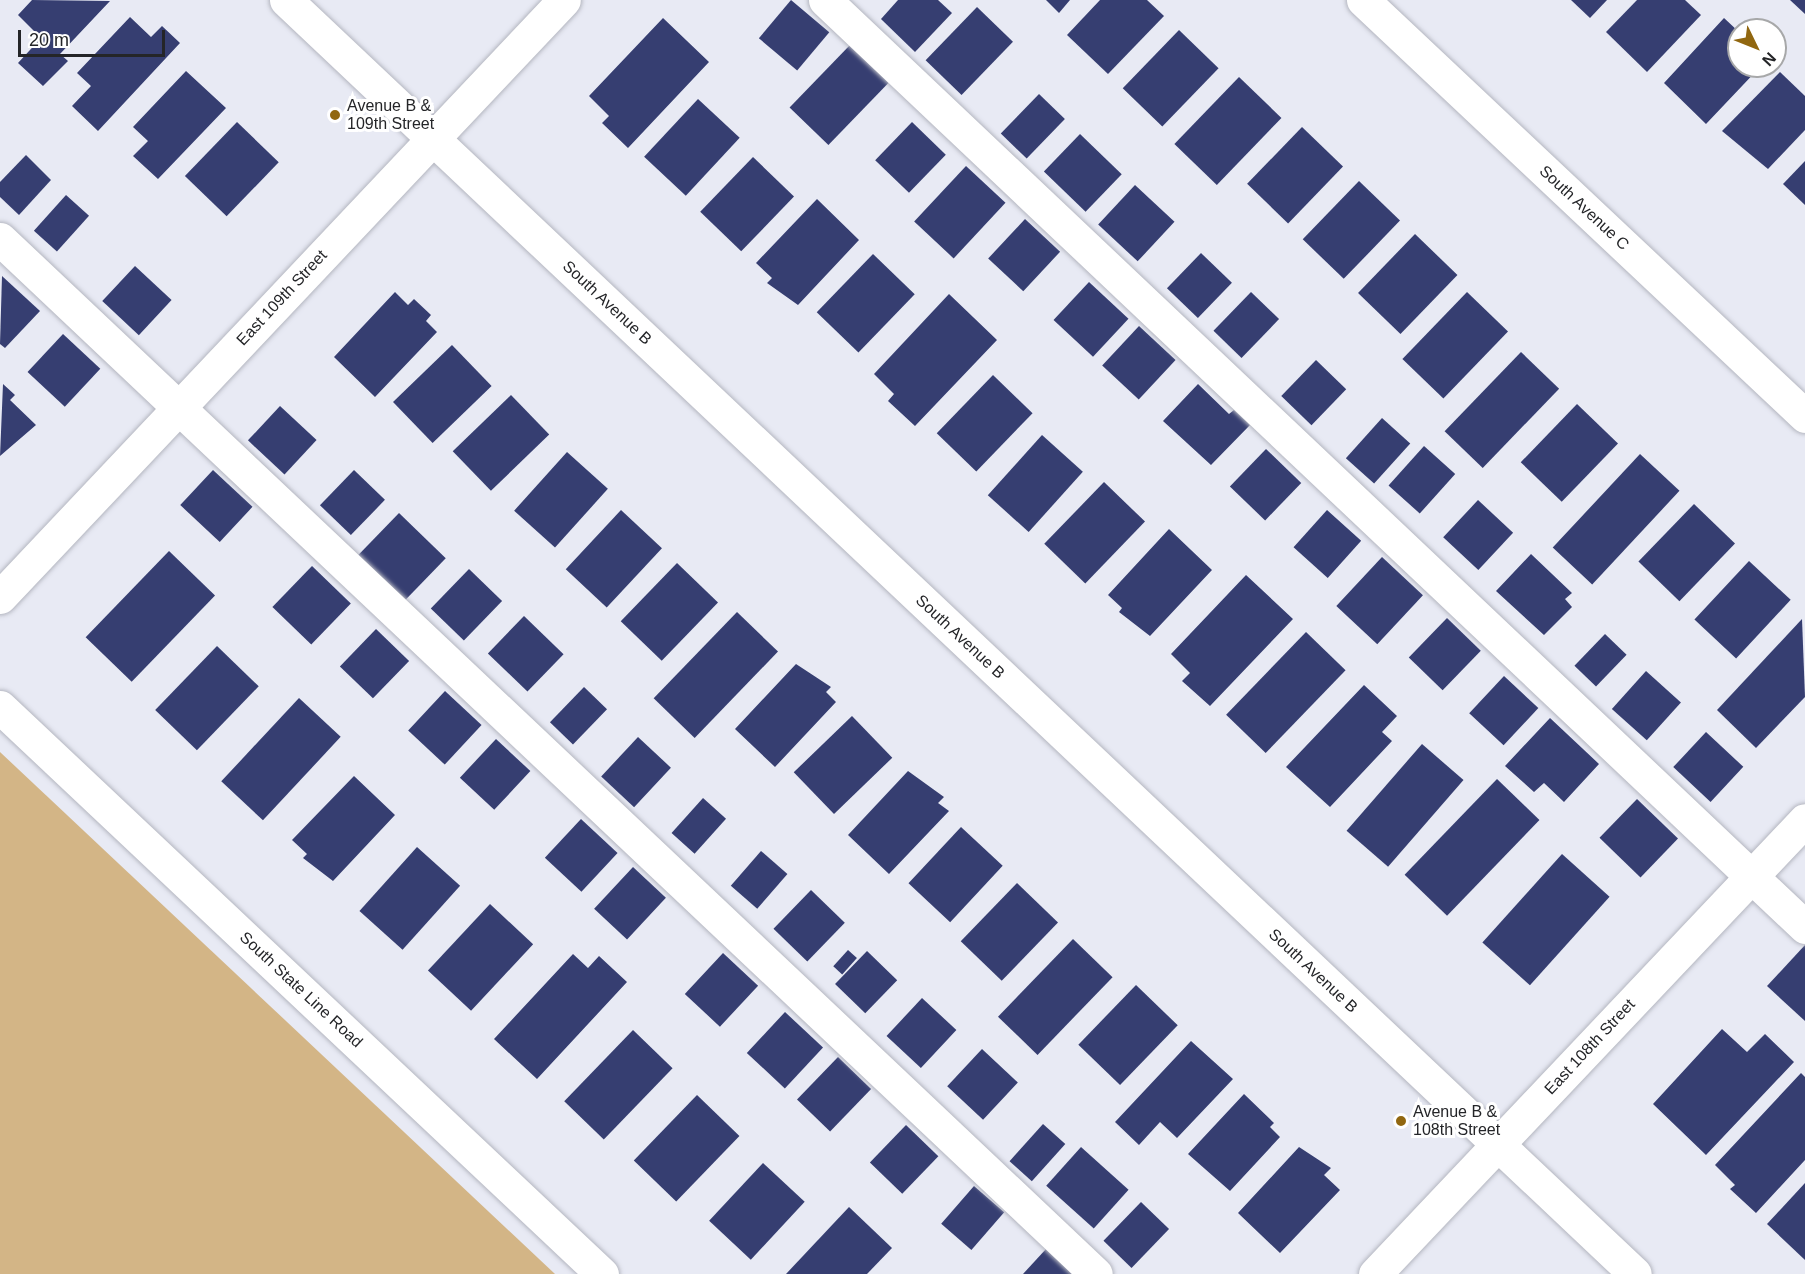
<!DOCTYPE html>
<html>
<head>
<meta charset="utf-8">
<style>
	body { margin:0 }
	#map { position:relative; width:1805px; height:1274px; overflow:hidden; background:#e8eaf4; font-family:Helvetica,sans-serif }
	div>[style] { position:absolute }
	.green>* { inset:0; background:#d3b586 }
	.building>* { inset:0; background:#363e71; transform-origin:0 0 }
	.roads { filter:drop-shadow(0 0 2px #b4b6c0) drop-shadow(0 0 2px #b4b6c0) }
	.minor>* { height:33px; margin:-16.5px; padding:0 16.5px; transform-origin:16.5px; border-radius:16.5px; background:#fff }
	.dots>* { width:16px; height:16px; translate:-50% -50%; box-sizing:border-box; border:3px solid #fff; border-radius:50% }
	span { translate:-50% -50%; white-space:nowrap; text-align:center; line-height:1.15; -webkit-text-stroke:6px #fff; paint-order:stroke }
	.poi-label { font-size:16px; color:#242528 }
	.left { translate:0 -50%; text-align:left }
	.street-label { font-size:16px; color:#242528 }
	.north { position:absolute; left:1727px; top:18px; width:60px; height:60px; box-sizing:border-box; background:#fff; border:2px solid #a7a8a9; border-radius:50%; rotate:133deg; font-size:16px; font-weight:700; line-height:24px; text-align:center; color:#242528 }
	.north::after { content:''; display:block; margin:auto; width:21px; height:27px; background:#916710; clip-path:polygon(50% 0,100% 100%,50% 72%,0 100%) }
	.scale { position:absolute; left:18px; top:30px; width:147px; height:27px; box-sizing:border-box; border:3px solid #242528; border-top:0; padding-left:8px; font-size:18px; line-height:21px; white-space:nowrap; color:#242528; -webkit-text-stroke:4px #fff; paint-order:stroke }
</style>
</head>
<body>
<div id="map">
	<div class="green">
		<div style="clip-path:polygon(0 752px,555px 1274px,0 1274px)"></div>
	</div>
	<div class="building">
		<div style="clip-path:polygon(32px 0,110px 1px,60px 54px,68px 61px,43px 86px,18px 63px,41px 38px,18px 15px)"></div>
		<div style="left:791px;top:0;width:50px;height:50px;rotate:40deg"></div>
		<div style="clip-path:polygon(898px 0,938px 0,952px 13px,915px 52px,881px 19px)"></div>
		<div style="clip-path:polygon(1046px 0,1070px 0,1059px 13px)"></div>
		<div style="clip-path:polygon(1100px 0,1147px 0,1164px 16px,1108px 74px,1067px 35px)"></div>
		<div style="clip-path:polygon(1571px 0,1607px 0,1590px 18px)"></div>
		<div style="clip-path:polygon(1637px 0,1685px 0,1701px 15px,1647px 72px,1606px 32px)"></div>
		<div style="clip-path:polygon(1790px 0,1805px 0,1805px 14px)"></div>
		<div style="left:977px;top:7px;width:50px;height:74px;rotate:44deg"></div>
		<div style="clip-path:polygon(130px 17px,151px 37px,162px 26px,180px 43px,98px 131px,72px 106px,91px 86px,77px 73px)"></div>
		<div style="clip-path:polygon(663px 18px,709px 62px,628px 148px,602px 123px,609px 116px,589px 96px)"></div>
		<div style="clip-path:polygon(1724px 18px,1739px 32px,1739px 66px,1761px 66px,1706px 124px,1664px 83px)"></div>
		<div style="left:1179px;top:30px;width:55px;height:81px;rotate:44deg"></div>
		<div style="left:850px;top:45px;width:54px;height:87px;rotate:44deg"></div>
		<div style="clip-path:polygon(186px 71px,226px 108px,158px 179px,133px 156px,148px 141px,133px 127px)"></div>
		<div style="clip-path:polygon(1780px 72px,1805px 96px,1805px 130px,1768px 169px,1722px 131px)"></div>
		<div style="left:1239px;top:77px;width:59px;height:93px;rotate:44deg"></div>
		<div style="left:1039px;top:94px;width:36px;height:55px;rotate:44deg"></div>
		<div style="left:698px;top:99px;width:57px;height:79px;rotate:43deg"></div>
		<div style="left:237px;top:122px;width:58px;height:75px;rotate:44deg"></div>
		<div style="left:912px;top:122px;width:47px;height:53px;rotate:44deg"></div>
		<div style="left:1302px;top:127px;width:57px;height:79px;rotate:44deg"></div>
		<div style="left:1080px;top:134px;width:58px;height:52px;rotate:44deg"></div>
		<div style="clip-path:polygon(26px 155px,51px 180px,19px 215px,0 197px,0 182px)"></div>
		<div style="left:753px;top:157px;width:57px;height:76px;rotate:44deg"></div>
		<div style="clip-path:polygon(1805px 161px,1805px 205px,1783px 184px)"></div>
		<div style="left:966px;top:166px;width:54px;height:76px;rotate:43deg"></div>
		<div style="left:1359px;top:181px;width:57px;height:81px;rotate:44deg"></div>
		<div style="left:1135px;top:185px;width:54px;height:54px;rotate:43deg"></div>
		<div style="left:66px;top:195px;width:31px;height:48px;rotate:42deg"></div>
		<div style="clip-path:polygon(817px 199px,859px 240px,798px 305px,767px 283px,772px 278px,756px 263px)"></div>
		<div style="left:1025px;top:219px;width:48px;height:54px;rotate:43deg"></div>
		<div style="left:1415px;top:234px;width:59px;height:82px;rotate:44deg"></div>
		<div style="left:1201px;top:253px;width:43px;height:49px;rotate:44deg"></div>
		<div style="left:873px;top:254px;width:58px;height:81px;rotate:44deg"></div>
		<div style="left:135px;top:266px;width:50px;height:48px;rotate:43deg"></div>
		<div style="clip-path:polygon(2px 276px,40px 311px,5px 348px,0 344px)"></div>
		<div style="left:1089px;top:282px;width:54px;height:52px;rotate:43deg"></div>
		<div style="clip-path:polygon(395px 292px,408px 305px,414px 299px,431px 315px,426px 321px,437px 332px,375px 397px,334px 357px)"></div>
		<div style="left:1251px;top:292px;width:39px;height:54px;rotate:44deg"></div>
		<div style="left:1467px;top:292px;width:57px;height:93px;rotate:44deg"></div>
		<div style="clip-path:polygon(949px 294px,997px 340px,915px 426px,888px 401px,894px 394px,874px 374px)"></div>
		<div style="left:1139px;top:326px;width:50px;height:54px;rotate:43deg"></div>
		<div style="left:63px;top:334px;width:51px;height:52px;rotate:43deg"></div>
		<div style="left:452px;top:345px;width:57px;height:82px;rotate:46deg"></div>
		<div style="left:1521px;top:352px;width:53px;height:110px;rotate:44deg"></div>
		<div style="left:1316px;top:360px;width:42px;height:50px;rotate:44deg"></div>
		<div style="left:993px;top:375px;width:55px;height:81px;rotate:44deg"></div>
		<div style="clip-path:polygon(3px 384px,15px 395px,10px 400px,36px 425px,0 456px)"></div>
		<div style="clip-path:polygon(1198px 384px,1229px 414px,1234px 410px,1250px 425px,1211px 465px,1163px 421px)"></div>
		<div style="left:511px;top:395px;width:55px;height:81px;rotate:46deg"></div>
		<div style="left:1577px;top:404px;width:57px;height:81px;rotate:44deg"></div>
		<div style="left:280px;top:406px;width:50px;height:47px;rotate:43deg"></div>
		<div style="left:1382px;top:418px;width:38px;height:54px;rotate:42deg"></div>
		<div style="left:1042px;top:435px;width:55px;height:81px;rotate:42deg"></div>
		<div style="left:1424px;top:446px;width:42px;height:53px;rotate:42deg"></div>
		<div style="left:1266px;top:449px;width:49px;height:52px;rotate:44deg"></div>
		<div style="left:567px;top:452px;width:55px;height:79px;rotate:42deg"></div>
		<div style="left:1640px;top:454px;width:54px;height:128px;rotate:43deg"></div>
		<div style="left:213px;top:470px;width:54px;height:48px;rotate:43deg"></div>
		<div style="left:354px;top:470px;width:43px;height:49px;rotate:44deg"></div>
		<div style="left:1104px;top:482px;width:57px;height:86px;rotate:44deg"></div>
		<div style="left:1478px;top:500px;width:48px;height:51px;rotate:43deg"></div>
		<div style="left:1694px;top:504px;width:57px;height:80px;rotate:44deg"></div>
		<div style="left:621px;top:510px;width:56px;height:81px;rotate:43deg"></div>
		<div style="left:1327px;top:510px;width:46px;height:50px;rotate:42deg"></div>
		<div style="left:399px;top:513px;width:65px;height:62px;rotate:44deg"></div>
		<div style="clip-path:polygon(1169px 529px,1212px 570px,1150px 636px,1119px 612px,1122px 608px,1108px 595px)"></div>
		<div style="left:169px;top:551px;width:64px;height:120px;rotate:44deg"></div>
		<div style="clip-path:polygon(1531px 554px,1572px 593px,1565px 599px,1572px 607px,1544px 635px,1496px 591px)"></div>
		<div style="left:1382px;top:557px;width:56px;height:67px;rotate:43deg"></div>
		<div style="left:1749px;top:561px;width:57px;height:80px;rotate:43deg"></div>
		<div style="left:677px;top:563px;width:57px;height:81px;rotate:44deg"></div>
		<div style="left:312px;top:566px;width:54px;height:57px;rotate:44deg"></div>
		<div style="left:469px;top:569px;width:46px;height:55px;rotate:44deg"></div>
		<div style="clip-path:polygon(1246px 575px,1293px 619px,1210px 706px,1182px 681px,1190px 673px,1171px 654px)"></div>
		<div style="left:737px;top:612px;width:57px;height:120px;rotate:44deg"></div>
		<div style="left:524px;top:616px;width:55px;height:52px;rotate:44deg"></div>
		<div style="left:1447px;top:618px;width:47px;height:55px;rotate:44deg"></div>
		<div style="clip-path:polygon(1802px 619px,1805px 697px,1756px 748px,1717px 710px)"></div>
		<div style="left:376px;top:629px;width:46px;height:52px;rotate:44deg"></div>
		<div style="left:1306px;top:632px;width:55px;height:115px;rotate:44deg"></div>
		<div style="left:1605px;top:634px;width:30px;height:44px;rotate:44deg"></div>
		<div style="left:217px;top:646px;width:58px;height:89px;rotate:44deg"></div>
		<div style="clip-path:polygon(796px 664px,831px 687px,826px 692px,836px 702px,775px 767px,735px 729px)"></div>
		<div style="left:1646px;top:671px;width:47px;height:51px;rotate:42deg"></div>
		<div style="left:1504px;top:676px;width:47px;height:51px;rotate:43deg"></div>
		<div style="clip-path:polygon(1364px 685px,1397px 716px,1382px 732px,1392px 741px,1330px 807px,1286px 767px)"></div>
		<div style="left:584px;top:687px;width:32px;height:49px;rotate:44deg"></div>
		<div style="left:445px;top:691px;width:50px;height:54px;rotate:43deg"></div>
		<div style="left:299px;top:698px;width:57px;height:114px;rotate:43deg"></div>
		<div style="left:852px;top:716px;width:58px;height:81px;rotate:46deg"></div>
		<div style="clip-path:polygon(1550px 718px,1599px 764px,1564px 802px,1544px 783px,1534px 792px,1505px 766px)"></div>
		<div style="left:1706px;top:732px;width:51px;height:48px;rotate:43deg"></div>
		<div style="left:638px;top:737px;width:45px;height:54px;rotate:43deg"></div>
		<div style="left:496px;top:739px;width:47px;height:53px;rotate:43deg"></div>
		<div style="left:1422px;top:744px;width:55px;height:115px;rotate:41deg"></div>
		<div style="clip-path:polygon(908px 771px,944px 797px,938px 803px,949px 811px,889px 874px,848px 835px)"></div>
		<div style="clip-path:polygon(354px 776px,395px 815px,333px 881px,303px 858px,307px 854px,292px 840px)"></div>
		<div style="left:1497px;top:779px;width:59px;height:133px;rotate:44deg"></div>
		<div style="left:703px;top:798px;width:31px;height:47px;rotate:42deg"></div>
		<div style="left:1637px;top:799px;width:57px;height:54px;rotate:44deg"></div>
		<div style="left:581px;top:819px;width:50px;height:53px;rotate:43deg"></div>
		<div style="left:961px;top:827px;width:57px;height:77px;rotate:43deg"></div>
		<div style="left:417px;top:847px;width:58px;height:86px;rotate:42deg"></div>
		<div style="left:761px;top:851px;width:35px;height:46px;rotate:41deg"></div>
		<div style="left:1562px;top:854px;width:64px;height:119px;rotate:42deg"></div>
		<div style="left:633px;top:867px;width:45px;height:57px;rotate:43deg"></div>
		<div style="left:1017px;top:883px;width:57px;height:81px;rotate:44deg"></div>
		<div style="left:811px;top:890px;width:47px;height:54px;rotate:44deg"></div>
		<div style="left:490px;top:904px;width:59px;height:91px;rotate:43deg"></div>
		<div style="left:1073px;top:939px;width:55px;height:108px;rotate:44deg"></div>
		<div style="clip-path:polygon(1805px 945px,1805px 1021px,1767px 986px)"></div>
		<div style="left:848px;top:950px;width:12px;height:22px;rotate:42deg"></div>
		<div style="left:867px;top:951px;width:42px;height:46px;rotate:44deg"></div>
		<div style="left:723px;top:953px;width:48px;height:56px;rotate:43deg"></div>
		<div style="clip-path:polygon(573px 954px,588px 968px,599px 956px,627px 982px,537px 1079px,494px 1039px)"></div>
		<div style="left:1136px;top:985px;width:58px;height:83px;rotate:44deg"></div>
		<div style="left:922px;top:998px;width:47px;height:52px;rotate:43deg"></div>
		<div style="left:785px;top:1012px;width:52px;height:56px;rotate:43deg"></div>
		<div style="clip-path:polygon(1722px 1029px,1747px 1052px,1765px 1034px,1794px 1062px,1706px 1155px,1653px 1104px)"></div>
		<div style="left:633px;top:1030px;width:55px;height:99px;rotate:44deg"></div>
		<div style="clip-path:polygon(1191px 1041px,1233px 1079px,1177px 1138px,1160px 1122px,1139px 1145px,1115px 1122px)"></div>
		<div style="left:982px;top:1049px;width:49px;height:51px;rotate:43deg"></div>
		<div style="left:838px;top:1057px;width:46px;height:59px;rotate:44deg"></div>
		<div style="clip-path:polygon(1801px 1073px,1805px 1077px,1805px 1160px,1756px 1213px,1730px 1189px,1735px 1185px,1715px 1165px)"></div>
		<div style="clip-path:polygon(1244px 1094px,1274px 1123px,1270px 1127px,1280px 1137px,1230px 1191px,1188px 1154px)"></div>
		<div style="left:697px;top:1095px;width:59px;height:91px;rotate:44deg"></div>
		<div style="left:1043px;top:1124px;width:30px;height:50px;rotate:42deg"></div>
		<div style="left:906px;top:1125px;width:45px;height:52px;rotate:44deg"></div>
		<div style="left:1081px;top:1147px;width:64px;height:52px;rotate:42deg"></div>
		<div style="clip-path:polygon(1299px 1147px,1331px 1168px,1324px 1175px,1340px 1190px,1280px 1253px,1238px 1213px)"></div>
		<div style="left:763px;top:1163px;width:57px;height:79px;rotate:43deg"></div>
		<div style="clip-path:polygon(1805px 1183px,1805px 1260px,1767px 1224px)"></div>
		<div style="left:974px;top:1186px;width:40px;height:50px;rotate:41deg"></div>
		<div style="left:1141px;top:1202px;width:39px;height:54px;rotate:44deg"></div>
		<div style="clip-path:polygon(849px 1207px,892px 1248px,867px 1274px,786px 1274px)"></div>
		<div style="clip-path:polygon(1046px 1249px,1072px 1274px,1023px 1274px)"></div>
	</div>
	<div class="roads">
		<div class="minor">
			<div style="left:286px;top:0;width:1855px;rotate:43.36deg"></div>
			<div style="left:825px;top:0;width:1349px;rotate:43.41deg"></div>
			<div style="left:1363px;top:0;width:607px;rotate:43.26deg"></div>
			<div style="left:0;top:239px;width:1507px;rotate:43.36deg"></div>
			<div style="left:0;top:597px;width:821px;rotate:-46.63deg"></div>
			<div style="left:0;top:707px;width:827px;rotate:43.29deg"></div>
			<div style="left:1375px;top:1274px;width:625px;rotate:-46.56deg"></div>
		</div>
	</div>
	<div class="dots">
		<div style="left:335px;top:115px;background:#916710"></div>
		<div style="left:1401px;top:1121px;background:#916710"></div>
	</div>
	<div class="poi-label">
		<span class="left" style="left:347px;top:115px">Avenue B &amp;<br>109th Street</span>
		<span class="left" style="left:1413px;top:1121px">Avenue B &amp;<br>108th Street</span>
	</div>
	<div class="street-label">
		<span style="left:1584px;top:208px;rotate:43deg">South Avenue C</span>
		<span style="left:282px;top:298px;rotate:-47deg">East 109th Street</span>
		<span style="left:607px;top:303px;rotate:43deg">South Avenue B</span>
		<span style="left:960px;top:637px;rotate:43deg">South Avenue B</span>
		<span style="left:1313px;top:971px;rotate:43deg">South Avenue B</span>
		<span style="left:301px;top:990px;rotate:43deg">South State Line Road</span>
		<span style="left:1590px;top:1047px;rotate:-47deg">East 108th Street</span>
	</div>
	<div class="north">N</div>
	<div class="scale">20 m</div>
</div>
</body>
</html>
